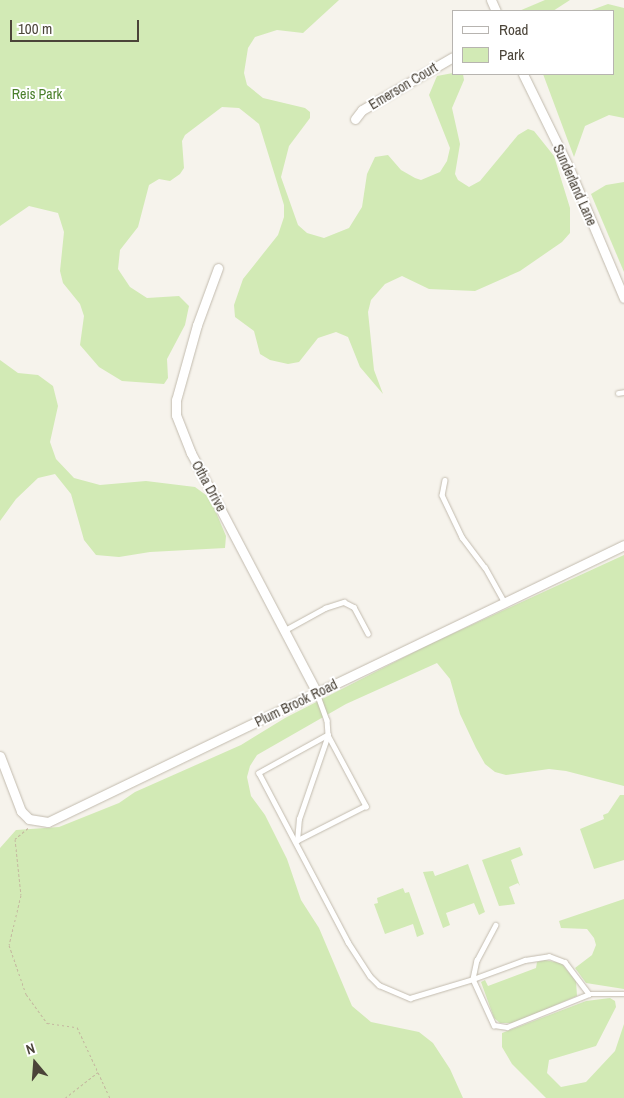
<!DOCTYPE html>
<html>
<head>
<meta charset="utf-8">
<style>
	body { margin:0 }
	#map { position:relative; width:624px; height:1098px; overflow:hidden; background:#f6f3ec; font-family:"Archivo Narrow",sans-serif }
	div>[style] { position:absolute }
	.green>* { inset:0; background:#d2eab5 }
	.path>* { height:1px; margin-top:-0.5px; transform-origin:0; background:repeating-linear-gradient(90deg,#c4b79f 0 2.5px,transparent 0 5px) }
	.roads { filter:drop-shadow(0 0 1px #c2bbae) drop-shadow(0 0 1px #c2bbae) }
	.lane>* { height:4.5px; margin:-2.25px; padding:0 2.25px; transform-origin:2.25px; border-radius:2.25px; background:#fff }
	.street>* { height:9px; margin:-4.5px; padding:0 4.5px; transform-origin:4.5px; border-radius:4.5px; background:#fff }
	span { translate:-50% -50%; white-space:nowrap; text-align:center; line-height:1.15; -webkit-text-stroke:4px #fff; paint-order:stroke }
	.street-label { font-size:14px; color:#4b4439 }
	.park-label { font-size:14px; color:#4a7f2a }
	.legend { position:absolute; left:452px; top:10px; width:162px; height:65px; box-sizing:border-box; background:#fff; border:1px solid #b7b4b0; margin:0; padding:6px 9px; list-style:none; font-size:15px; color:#4b4439 }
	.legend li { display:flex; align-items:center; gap:10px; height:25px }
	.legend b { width:25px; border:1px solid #b7b4b0 }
	.north { position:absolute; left:10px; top:1038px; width:50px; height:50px; -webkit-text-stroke:4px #fff; paint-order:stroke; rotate:342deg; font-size:14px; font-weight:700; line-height:20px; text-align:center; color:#4b4439 }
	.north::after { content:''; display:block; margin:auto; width:18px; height:22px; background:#4b4439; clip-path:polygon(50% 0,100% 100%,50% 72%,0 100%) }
	.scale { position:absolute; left:10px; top:20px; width:129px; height:22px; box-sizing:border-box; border:2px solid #4b4439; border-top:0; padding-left:6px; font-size:15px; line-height:18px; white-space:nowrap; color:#4b4439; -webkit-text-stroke:4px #fff; paint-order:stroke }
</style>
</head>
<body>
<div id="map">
	<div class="green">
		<div style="clip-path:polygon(0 0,339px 0,303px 33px,277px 30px,255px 37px,248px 48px,244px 73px,247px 85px,263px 98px,305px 108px,310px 112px,310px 118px,289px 146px,281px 177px,298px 225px,307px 233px,324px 238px,349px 228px,362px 207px,367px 174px,375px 157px,388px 155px,401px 170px,415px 178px,421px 180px,440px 172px,447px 161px,450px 148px,429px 95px,437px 76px,453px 73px,463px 74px,464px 80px,452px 108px,460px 144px,455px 174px,458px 180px,469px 187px,480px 181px,518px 135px,528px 129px,534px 131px,554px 156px,570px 208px,570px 233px,562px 242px,520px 271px,475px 291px,429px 289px,402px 276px,385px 284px,371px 300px,368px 312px,374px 370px,383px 394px,360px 367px,348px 337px,336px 332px,318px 338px,299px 362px,288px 364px,270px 360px,260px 354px,254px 331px,235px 317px,234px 305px,243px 279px,278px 235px,284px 217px,284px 205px,259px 124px,239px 108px,222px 107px,185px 135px,182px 141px,184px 168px,180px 174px,170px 181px,159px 179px,149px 185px,138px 227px,120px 250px,118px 269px,130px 287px,147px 298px,179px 296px,189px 306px,185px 325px,167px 359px,168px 378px,164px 384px,122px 381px,99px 367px,80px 345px,84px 316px,80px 304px,63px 283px,60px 271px,64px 232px,58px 213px,29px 206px,0 226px)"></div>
		<div style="clip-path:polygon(545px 0,570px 0,553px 11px,519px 11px)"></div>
		<div style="clip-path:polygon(608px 4px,624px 8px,624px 118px,609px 115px,585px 126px,574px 157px,543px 74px,613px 74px,613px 11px,589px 11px)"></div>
		<div style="clip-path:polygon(624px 182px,624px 272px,591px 194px,606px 185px)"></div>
		<div style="clip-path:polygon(0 360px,18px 373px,38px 375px,53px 386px,58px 406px,50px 442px,56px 459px,74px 478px,100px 485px,146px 481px,195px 487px,210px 498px,226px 536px,225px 548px,150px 552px,119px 557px,96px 555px,84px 540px,71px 494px,55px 474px,38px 478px,16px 499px,0 521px)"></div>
		<div style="clip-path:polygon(624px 555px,624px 786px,566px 771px,549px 769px,506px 775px,495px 772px,485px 764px,476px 748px,460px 714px,450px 679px,437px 663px,346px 704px,257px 755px,250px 766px,247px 777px,251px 796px,265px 815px,287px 859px,301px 900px,319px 928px,352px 1006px,371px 1022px,419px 1032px,433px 1043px,450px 1069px,463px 1098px,0 1098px,0 848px,16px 830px,59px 827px,119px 803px,135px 792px,241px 745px,285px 718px,428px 645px)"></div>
		<div style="clip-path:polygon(620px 795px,624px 795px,624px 860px,594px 869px,580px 829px,604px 819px,603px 815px,608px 813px)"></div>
		<div style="clip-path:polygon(520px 847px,523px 855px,511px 860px,520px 886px,518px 883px,509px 887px,515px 904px,499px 906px,482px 860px)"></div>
		<div style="clip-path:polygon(468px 864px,485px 912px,479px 915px,474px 903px,446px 913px,450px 925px,443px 928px,423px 872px,433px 871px,435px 876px)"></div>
		<div style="clip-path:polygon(403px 888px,405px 893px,409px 892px,424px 934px,417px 937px,413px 924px,385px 934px,374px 904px,378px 903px,377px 898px)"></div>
		<div style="clip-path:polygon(624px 899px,624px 989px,586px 983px,575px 968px,592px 955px,596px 945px,594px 938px,587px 929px,561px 928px,559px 921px)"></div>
		<div style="clip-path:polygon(544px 960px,561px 963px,576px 981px,577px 996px,514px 1023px,500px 1023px,494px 1018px,481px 982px,485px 980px,488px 986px,536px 968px,537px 962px)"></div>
		<div style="clip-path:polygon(610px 998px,615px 1001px,616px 1007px,596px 1046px,549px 1060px,547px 1073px,561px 1087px,586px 1082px,615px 1051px,624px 1024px,624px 1098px,546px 1098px,512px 1064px,502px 1047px,502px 1033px,586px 1001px)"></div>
	</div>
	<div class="path">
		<div style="left:28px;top:828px;width:17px;rotate:140deg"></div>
		<div style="left:15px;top:839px;width:56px;rotate:83.9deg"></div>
		<div style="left:21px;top:895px;width:51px;rotate:103.5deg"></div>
		<div style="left:9px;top:945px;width:52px;rotate:70.9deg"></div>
		<div style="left:26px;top:994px;width:36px;rotate:54deg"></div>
		<div style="left:47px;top:1023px;width:30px;rotate:8deg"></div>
		<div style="left:77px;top:1027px;width:78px;rotate:65.1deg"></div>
		<div style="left:65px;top:1098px;width:42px;rotate:-38.2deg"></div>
	</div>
	<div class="roads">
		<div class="lane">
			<div style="left:618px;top:393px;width:6px;rotate:-9deg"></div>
			<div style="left:445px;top:480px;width:15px;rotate:101deg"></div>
			<div style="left:442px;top:495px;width:47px;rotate:64.5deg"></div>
			<div style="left:462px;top:537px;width:38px;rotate:53deg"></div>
			<div style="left:485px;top:567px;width:41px;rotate:60.9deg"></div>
			<div style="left:285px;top:630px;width:46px;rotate:-28.8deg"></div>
			<div style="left:325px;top:608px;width:20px;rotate:-18deg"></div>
			<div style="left:344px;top:602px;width:11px;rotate:27deg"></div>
			<div style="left:354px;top:607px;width:30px;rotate:62deg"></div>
			<div style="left:317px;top:693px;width:29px;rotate:70deg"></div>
			<div style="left:327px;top:720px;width:15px;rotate:86deg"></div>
			<div style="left:328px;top:735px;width:79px;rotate:151.2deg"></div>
			<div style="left:259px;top:773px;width:191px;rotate:62.2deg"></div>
			<div style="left:348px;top:942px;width:40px;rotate:57.1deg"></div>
			<div style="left:370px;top:976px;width:13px;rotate:45deg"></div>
			<div style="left:379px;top:985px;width:34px;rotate:23deg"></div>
			<div style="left:410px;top:998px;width:66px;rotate:-16.8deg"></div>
			<div style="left:473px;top:979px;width:51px;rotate:65.5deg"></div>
			<div style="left:494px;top:1025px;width:13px;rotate:9deg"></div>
			<div style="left:507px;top:1027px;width:88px;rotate:-21.9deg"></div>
			<div style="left:589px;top:994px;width:35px"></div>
			<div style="left:328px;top:735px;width:81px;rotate:61.8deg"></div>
			<div style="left:366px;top:806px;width:77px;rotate:153.1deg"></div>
			<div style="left:297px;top:841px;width:22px;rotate:-85deg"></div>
			<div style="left:299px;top:819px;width:89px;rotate:-71deg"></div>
			<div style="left:496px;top:925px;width:40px;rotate:118deg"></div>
			<div style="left:477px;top:960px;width:19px;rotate:102deg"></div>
			<div style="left:473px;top:979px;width:55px;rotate:-20.1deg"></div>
			<div style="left:525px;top:960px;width:24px;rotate:-9deg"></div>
			<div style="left:549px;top:956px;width:17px;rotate:21deg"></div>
			<div style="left:565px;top:962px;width:40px;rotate:53deg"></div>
		</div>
		<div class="street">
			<div style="left:491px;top:0;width:12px;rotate:66deg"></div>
			<div style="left:523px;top:74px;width:105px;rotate:63.9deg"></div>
			<div style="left:569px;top:168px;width:141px;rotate:67.1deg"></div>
			<div style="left:355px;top:119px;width:11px;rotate:-52deg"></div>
			<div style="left:362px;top:110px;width:105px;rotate:-30.2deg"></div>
			<div style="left:218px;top:268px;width:61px;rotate:110.2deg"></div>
			<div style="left:197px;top:325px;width:78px;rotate:105.6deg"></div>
			<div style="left:176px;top:400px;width:15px;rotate:90deg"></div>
			<div style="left:176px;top:415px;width:41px;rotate:68.5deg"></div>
			<div style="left:191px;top:453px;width:271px;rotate:62.3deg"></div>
			<div style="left:0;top:756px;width:59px;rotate:69.1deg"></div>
			<div style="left:21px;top:811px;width:11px;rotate:45deg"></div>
			<div style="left:29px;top:819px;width:19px;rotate:9deg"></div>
			<div style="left:48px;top:822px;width:639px;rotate:-25.68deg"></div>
		</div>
	</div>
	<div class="street-label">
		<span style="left:403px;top:86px;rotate:-31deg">Emerson Court</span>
		<span style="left:575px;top:185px;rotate:66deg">Sunderland Lane</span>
		<span style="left:209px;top:486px;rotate:61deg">Otha Drive</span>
		<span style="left:296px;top:703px;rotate:-26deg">Plum Brook Road</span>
	</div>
	<div class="park-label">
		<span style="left:37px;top:94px">Reis Park</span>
	</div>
	<ul class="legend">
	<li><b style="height:6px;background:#fff"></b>Road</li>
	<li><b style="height:14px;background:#d2eab5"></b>Park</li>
	</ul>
	<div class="north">N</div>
	<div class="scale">100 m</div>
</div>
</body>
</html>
